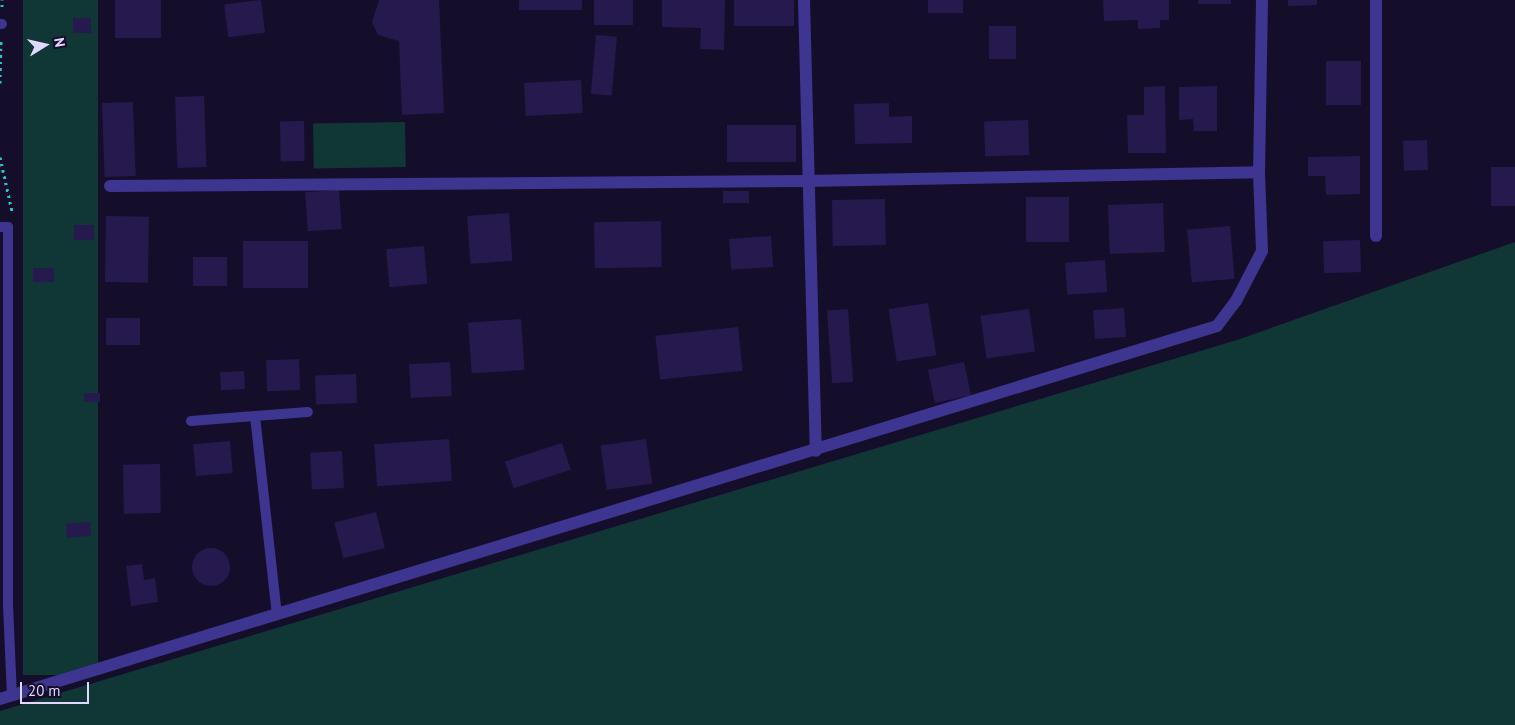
<!DOCTYPE html>
<html>
<head>
<meta charset="utf-8">
<style>
	body { margin:0 }
	#map { position:relative; width:1515px; height:725px; overflow:hidden; background:#150e2b; font-family:"PT Sans",sans-serif }
	div>[style] { position:absolute }
	.green>* { inset:0; background:#113636; transform-origin:0 0 }
	.building>* { inset:0; background:#26194e; transform-origin:0 0 }
	.round { border-radius:50% }
	.path>* { height:3px; margin-top:-1.5px; transform-origin:0; background:repeating-linear-gradient(90deg,#25c7c5 0 2.5px,transparent 0 6.5px) }
	.service>* { height:10px; margin:-5px; padding:0 5px; transform-origin:5px; border-radius:5px; background:#3d358f }
	.minor>* { height:12px; margin:-6px; padding:0 6px; transform-origin:6px; border-radius:6px; background:#3d358f }
	span { translate:-50% -50%; white-space:nowrap; text-align:center; line-height:1.15; -webkit-text-stroke:5px #150e2b; paint-order:stroke }
	.north { position:absolute; left:20px; top:20px; width:50px; height:50px; -webkit-text-stroke:4px #150e2b; paint-order:stroke; rotate:80deg; font-size:14px; font-weight:700; line-height:20px; text-align:center; color:#dfd9ff }
	.north::after { content:''; display:block; margin:auto; width:18px; height:22px; background:#dfd9ff; clip-path:polygon(50% 0,100% 100%,50% 72%,0 100%) }
	.scale { position:absolute; left:20px; top:682px; width:69px; height:22px; box-sizing:border-box; border:2px solid #dfd9ff; border-top:0; padding-left:6px; font-size:15px; line-height:18px; white-space:nowrap; color:#dfd9ff; -webkit-text-stroke:4px #150e2b; paint-order:stroke }
</style>
</head>
<body>
<div id="map">
	<div class="green">
		<div style="left:23px;top:0;width:75px;height:675px"></div>
		<div style="left:405px;top:122px;width:45px;height:92px;rotate:89deg"></div>
		<div style="clip-path:polygon(1515px 242px,1515px 725px,0 725px,0 711px,1237px 340px)"></div>
	</div>
	<div class="building">
		<div style="left:115px;top:0;width:46px;height:38px"></div>
		<div style="left:261px;top:0;width:33px;height:37px;rotate:83deg"></div>
		<div style="clip-path:polygon(379px 0,439px 0,444px 113px,402px 115px,399px 41px,378px 35px,372px 22px)"></div>
		<div style="left:519px;top:0;width:63px;height:10px"></div>
		<div style="left:594px;top:0;width:39px;height:25px"></div>
		<div style="clip-path:polygon(662px 0,725px 0,724px 50px,700px 49px,701px 28px,662px 27px)"></div>
		<div style="left:734px;top:0;width:60px;height:26px"></div>
		<div style="left:928px;top:0;width:35px;height:13px"></div>
		<div style="clip-path:polygon(1103px 0,1169px 0,1169px 20px,1160px 20px,1160px 28px,1138px 29px,1138px 20px,1104px 21px)"></div>
		<div style="left:1198px;top:0;width:33px;height:4px"></div>
		<div style="clip-path:polygon(1288px 0,1317px 0,1317px 5px,1288px 6px)"></div>
		<div style="left:73px;top:18px;width:18px;height:15px"></div>
		<div style="left:989px;top:26px;width:27px;height:33px"></div>
		<div style="left:596px;top:35px;width:21px;height:59px;rotate:5deg"></div>
		<div style="left:1326px;top:61px;width:35px;height:44px"></div>
		<div style="left:581px;top:80px;width:33px;height:57px;rotate:87deg"></div>
		<div style="clip-path:polygon(1165px 86px,1166px 153px,1128px 153px,1127px 115px,1144px 115px,1144px 87px)"></div>
		<div style="clip-path:polygon(1217px 86px,1217px 131px,1194px 131px,1193px 119px,1179px 120px,1179px 87px)"></div>
		<div style="left:204px;top:96px;width:71px;height:29px;rotate:88deg"></div>
		<div style="left:133px;top:102px;width:74px;height:31px;rotate:88deg"></div>
		<div style="clip-path:polygon(889px 103px,889px 117px,912px 116px,912px 143px,855px 144px,854px 104px)"></div>
		<div style="left:1028px;top:120px;width:35px;height:44px;rotate:88deg"></div>
		<div style="left:304px;top:121px;width:40px;height:24px;rotate:89deg"></div>
		<div style="left:796px;top:125px;width:37px;height:69px;rotate:90deg"></div>
		<div style="left:1427px;top:140px;width:30px;height:24px;rotate:88deg"></div>
		<div style="clip-path:polygon(1360px 156px,1360px 194px,1326px 195px,1325px 176px,1308px 176px,1308px 157px)"></div>
		<div style="left:1515px;top:167px;width:39px;height:24px;rotate:90deg"></div>
		<div style="left:339px;top:190px;width:39px;height:34px;rotate:86deg"></div>
		<div style="left:723px;top:191px;width:26px;height:12px"></div>
		<div style="left:1026px;top:197px;width:43px;height:45px"></div>
		<div style="left:885px;top:199px;width:46px;height:53px;rotate:89deg"></div>
		<div style="left:1163px;top:203px;width:49px;height:55px;rotate:88deg"></div>
		<div style="left:509px;top:213px;width:48px;height:42px;rotate:86deg"></div>
		<div style="left:106px;top:216px;width:43px;height:66px;rotate:1deg"></div>
		<div style="left:661px;top:221px;width:46px;height:67px;rotate:89deg"></div>
		<div style="left:74px;top:225px;width:20px;height:15px"></div>
		<div style="left:1230px;top:226px;width:53px;height:43px;rotate:85deg"></div>
		<div style="left:771px;top:236px;width:31px;height:42px;rotate:86deg"></div>
		<div style="left:1360px;top:240px;width:32px;height:37px;rotate:88deg"></div>
		<div style="left:243px;top:241px;width:65px;height:47px"></div>
		<div style="left:424px;top:246px;width:38px;height:38px;rotate:85deg"></div>
		<div style="left:193px;top:257px;width:34px;height:29px"></div>
		<div style="left:1105px;top:260px;width:32px;height:40px;rotate:86deg"></div>
		<div style="left:33px;top:268px;width:21px;height:14px"></div>
		<div style="left:928px;top:303px;width:53px;height:40px;rotate:81deg"></div>
		<div style="left:1124px;top:308px;width:29px;height:31px;rotate:86deg"></div>
		<div style="left:848px;top:309px;width:73px;height:21px;rotate:86deg"></div>
		<div style="left:1029px;top:309px;width:43px;height:49px;rotate:82deg"></div>
		<div style="left:106px;top:318px;width:34px;height:27px"></div>
		<div style="left:521px;top:319px;width:51px;height:53px;rotate:86deg"></div>
		<div style="left:738px;top:327px;width:44px;height:83px;rotate:84deg"></div>
		<div style="left:299px;top:359px;width:31px;height:33px;rotate:88deg"></div>
		<div style="left:450px;top:362px;width:34px;height:41px;rotate:87deg"></div>
		<div style="left:964px;top:362px;width:34px;height:37px;rotate:78deg"></div>
		<div style="left:244px;top:371px;width:18px;height:24px;rotate:87deg"></div>
		<div style="left:356px;top:374px;width:29px;height:41px;rotate:88deg"></div>
		<div style="left:84px;top:393px;width:16px;height:9px"></div>
		<div style="left:449px;top:439px;width:42px;height:75px;rotate:86deg"></div>
		<div style="left:646px;top:439px;width:45px;height:46px;rotate:82deg"></div>
		<div style="left:230px;top:441px;width:32px;height:37px;rotate:85deg"></div>
		<div style="left:562px;top:443px;width:28px;height:60px;rotate:72deg"></div>
		<div style="left:342px;top:451px;width:37px;height:32px;rotate:87deg"></div>
		<div style="left:160px;top:464px;width:49px;height:37px;rotate:89deg"></div>
		<div style="left:376px;top:512px;width:37px;height:43px;rotate:76deg"></div>
		<div style="left:90px;top:522px;width:14px;height:24px;rotate:86deg"></div>
		<div class="round" style="left:192px;top:548px;width:38px;height:38px"></div>
		<div style="clip-path:polygon(142px 564px,144px 580px,155px 578px,158px 602px,131px 606px,126px 566px)"></div>
	</div>
	<div class="path">
		<div style="left:2px;top:7px;width:7px;rotate:-90deg"></div>
		<div style="left:0;top:83px;width:44px;rotate:-88.7deg"></div>
		<div style="left:0;top:157px;width:55px;rotate:77.5deg"></div>
	</div>
	<div class="service">
		<div style="left:0;top:24px;width:2px"></div>
		<div style="left:0;top:227px;width:8px"></div>
		<div style="left:8px;top:227px;width:378px;rotate:90deg"></div>
		<div style="left:8px;top:605px;width:91px;rotate:87.5deg"></div>
		<div style="left:255px;top:416px;width:53px;rotate:-4.3deg"></div>
		<div style="left:191px;top:421px;width:64px;rotate:-4.5deg"></div>
		<div style="left:255px;top:416px;width:200px;rotate:83.7deg"></div>
	</div>
	<div class="minor">
		<div style="left:804px;top:0;width:451px;rotate:88.5deg"></div>
		<div style="left:1376px;top:0;width:236px;rotate:90deg"></div>
		<div style="left:110px;top:186px;width:697px;rotate:-0.41deg"></div>
		<div style="left:807px;top:181px;width:452px;rotate:-1.1deg"></div>
		<div style="left:0;top:699px;width:1273px;rotate:-17.04deg"></div>
		<div style="left:1217px;top:326px;width:31px;rotate:-53deg"></div>
		<div style="left:1236px;top:301px;width:56px;rotate:-62.5deg"></div>
		<div style="left:1262px;top:251px;width:79px;rotate:-92.2deg"></div>
		<div style="left:1259px;top:172px;width:172px;rotate:-89deg"></div>
	</div>
	<div class="north">N</div>
	<div class="scale">20 m</div>
</div>
</body>
</html>
